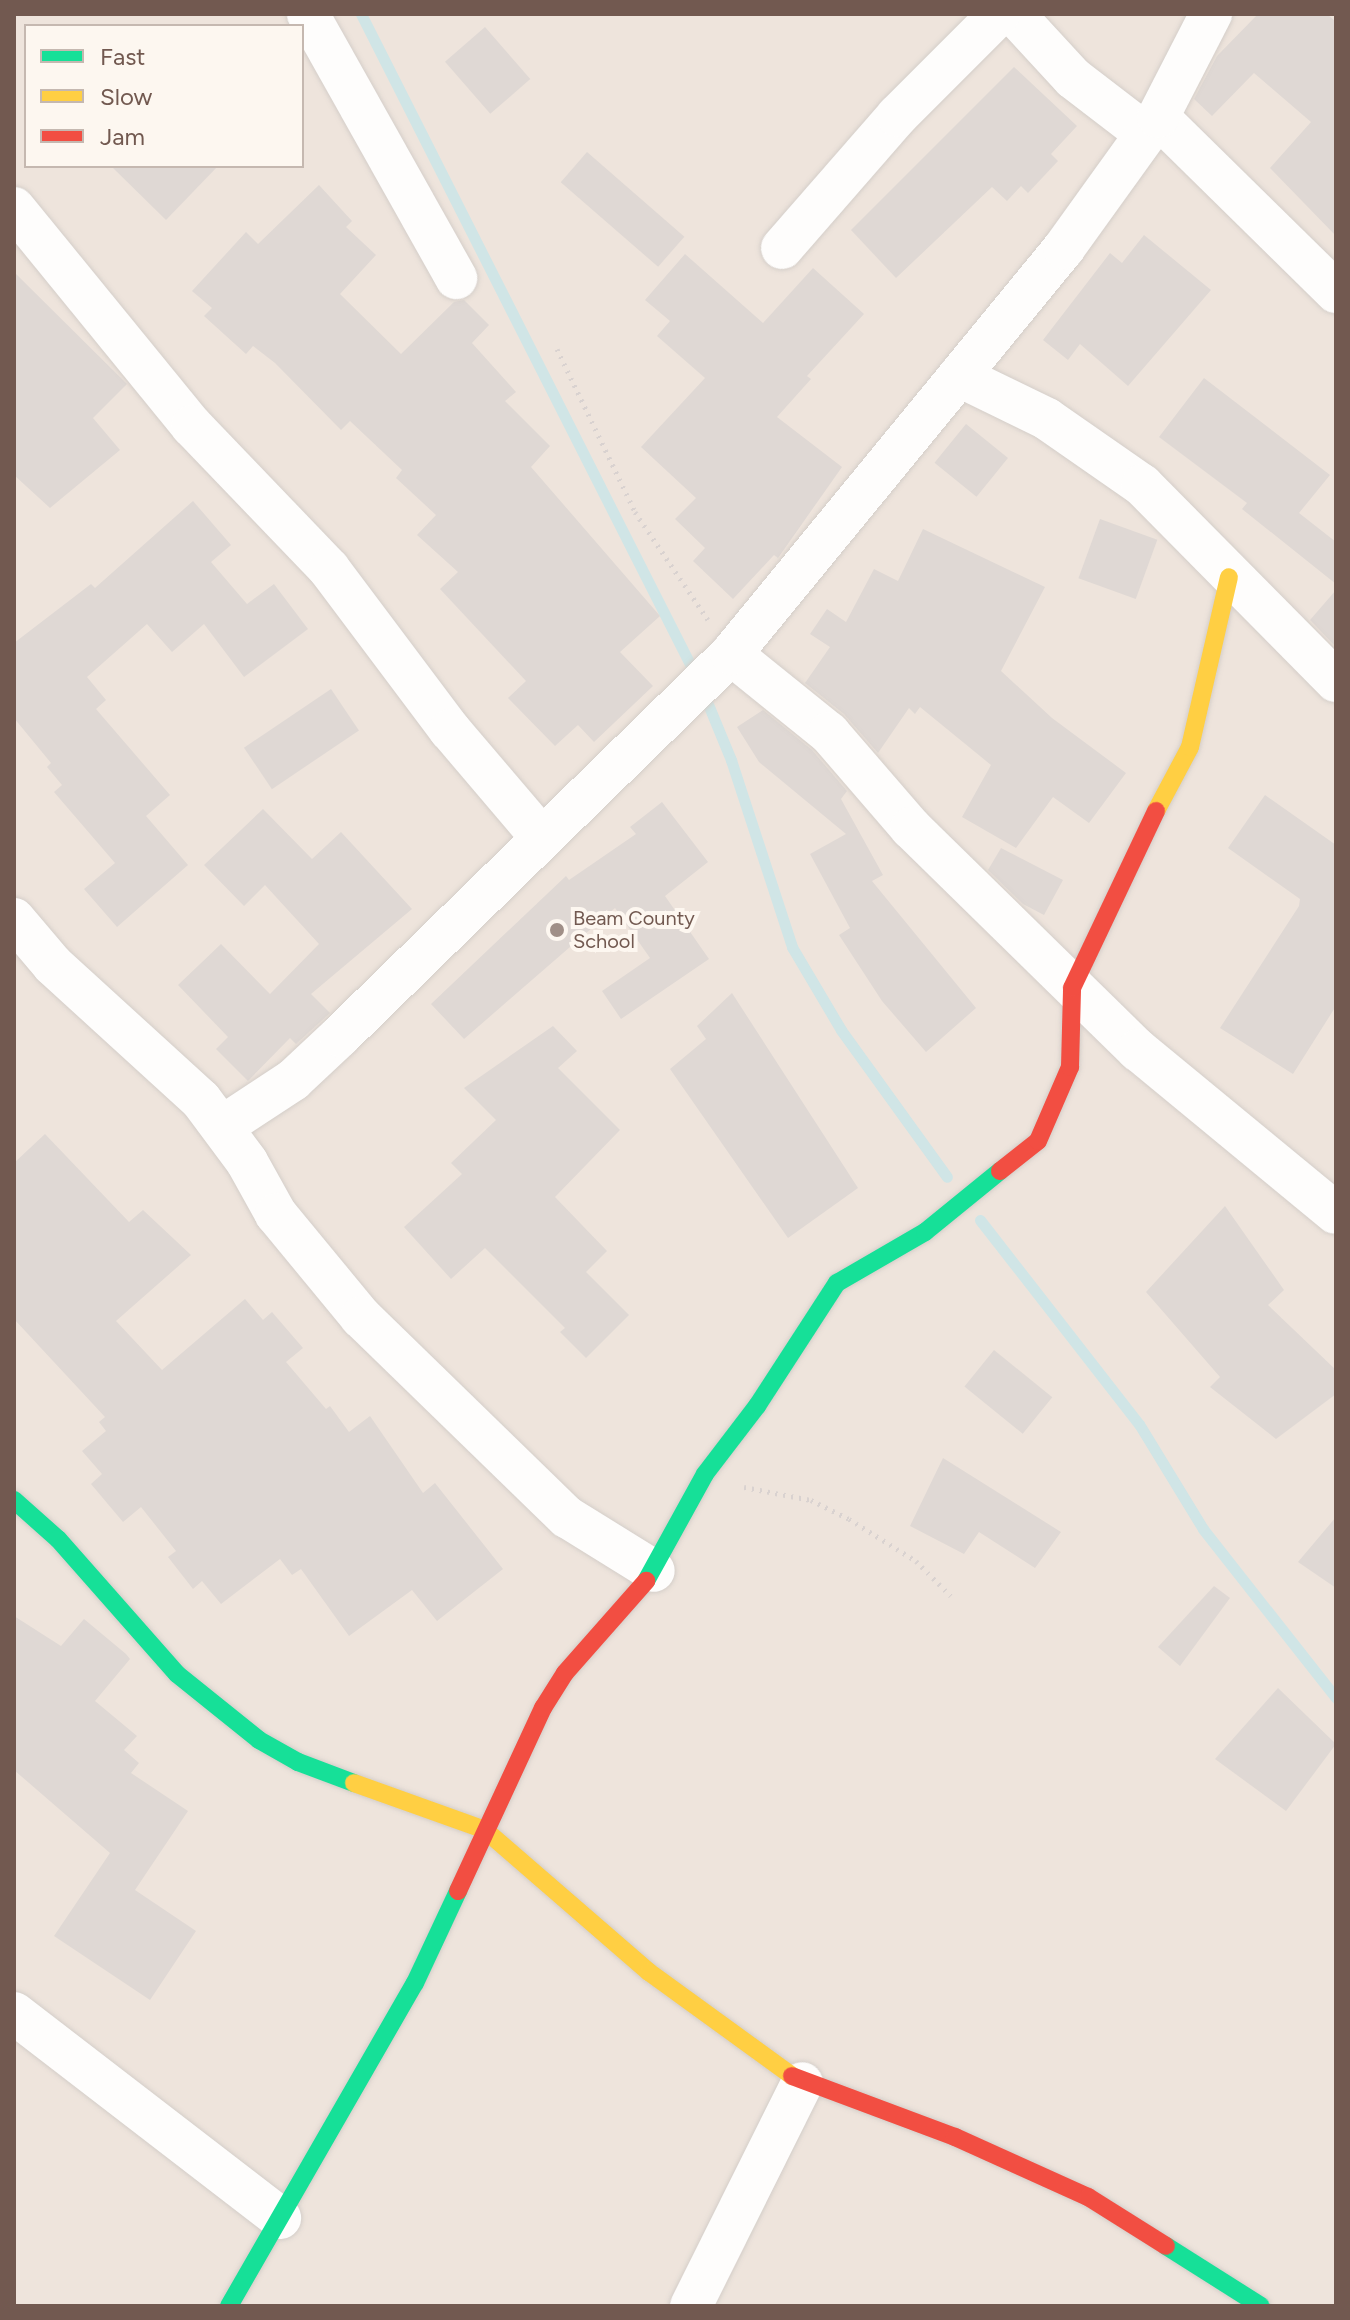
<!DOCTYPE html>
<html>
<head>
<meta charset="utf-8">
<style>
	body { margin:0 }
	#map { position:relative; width:1350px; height:2320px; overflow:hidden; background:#f6f2ee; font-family:Figtree,sans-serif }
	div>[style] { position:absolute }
	.residential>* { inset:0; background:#eee4dc }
	.stream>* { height:11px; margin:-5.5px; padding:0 5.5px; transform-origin:5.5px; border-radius:5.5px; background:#d0e5e6 }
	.building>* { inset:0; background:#dfd8d4; transform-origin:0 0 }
	.path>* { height:5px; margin-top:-2.5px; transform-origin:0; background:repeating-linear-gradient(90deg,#d9d2d0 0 2px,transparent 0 8px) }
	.roads { filter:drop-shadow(0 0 2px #d4cec9) drop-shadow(0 0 2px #d4cec9) }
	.street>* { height:42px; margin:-21px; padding:0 21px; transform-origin:21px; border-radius:21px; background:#fefdfc }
	.fast>* { height:18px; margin:-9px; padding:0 9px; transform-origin:9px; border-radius:9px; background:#16e098 }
	.slow>* { height:18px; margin:-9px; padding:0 9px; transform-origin:9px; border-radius:9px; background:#ffcf43 }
	.jam>* { height:18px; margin:-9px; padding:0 9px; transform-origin:9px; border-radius:9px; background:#f24e42 }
	.dots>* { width:22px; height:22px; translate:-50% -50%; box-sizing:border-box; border:4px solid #fdf7f0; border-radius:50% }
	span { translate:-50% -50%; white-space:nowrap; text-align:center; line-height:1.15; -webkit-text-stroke:8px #fdf7f0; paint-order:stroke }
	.poi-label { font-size:20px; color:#725950 }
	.left { translate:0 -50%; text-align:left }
	.frame { position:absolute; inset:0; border:16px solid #725950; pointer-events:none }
	.legend { position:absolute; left:24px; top:24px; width:280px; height:144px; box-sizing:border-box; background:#fdf7f0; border:2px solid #c5b8b0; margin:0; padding:10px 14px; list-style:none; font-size:24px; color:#725950 }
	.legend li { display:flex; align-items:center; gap:16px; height:40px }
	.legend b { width:40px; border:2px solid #c5b8b0 }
</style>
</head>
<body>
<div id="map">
	<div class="residential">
		<div style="clip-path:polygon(evenodd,14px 14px,1336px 14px,1336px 2306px,14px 2306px,14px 14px,26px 26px,302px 26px,302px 166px,26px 166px,26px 26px)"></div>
	</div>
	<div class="stream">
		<div style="left:361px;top:14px;width:742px;rotate:63.16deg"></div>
		<div style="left:703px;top:692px;width:74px;rotate:67.6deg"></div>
		<div style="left:731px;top:760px;width:197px;rotate:71.9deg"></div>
		<div style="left:792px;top:947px;width:96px;rotate:59.4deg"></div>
		<div style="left:841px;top:1030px;width:181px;rotate:54.2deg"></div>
		<div style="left:980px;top:1220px;width:259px;rotate:52.1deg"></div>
		<div style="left:1139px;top:1424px;width:123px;rotate:58.6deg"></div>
		<div style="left:1203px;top:1529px;width:215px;rotate:51.8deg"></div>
	</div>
	<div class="building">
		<div style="clip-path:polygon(1258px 14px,1327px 14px,1336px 22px,1336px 236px,1270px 168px,1311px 122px,1254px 73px,1212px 116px,1194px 99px,1217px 56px)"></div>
		<div style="left:485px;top:27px;width:69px;height:53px;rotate:49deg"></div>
		<div style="clip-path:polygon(1014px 67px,1077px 126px,1051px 154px,1058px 161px,1028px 193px,1021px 186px,1007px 201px,992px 187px,896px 278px,851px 230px)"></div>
		<div style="left:587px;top:152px;width:129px;height:40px;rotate:41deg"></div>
		<div style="clip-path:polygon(111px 166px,218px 166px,166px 220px)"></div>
		<div style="clip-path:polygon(319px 185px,352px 221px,346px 227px,376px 255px,340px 294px,401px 354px,454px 302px,464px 300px,489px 325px,472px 343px,516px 392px,505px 401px,550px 446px,531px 467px,660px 616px,620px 652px,653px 686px,594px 742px,578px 725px,555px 746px,508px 698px,526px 681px,440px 589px,458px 572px,417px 535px,436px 515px,396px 478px,402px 470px,350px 421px,341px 430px,275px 363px,253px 346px,246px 354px,204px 316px,212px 308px,192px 291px,246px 232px,258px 244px)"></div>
		<div style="clip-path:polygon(1144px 235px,1211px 290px,1128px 386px,1080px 344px,1068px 360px,1043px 340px,1110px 253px,1122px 263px)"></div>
		<div style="clip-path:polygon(685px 254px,763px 323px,813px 268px,864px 314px,807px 376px,811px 379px,777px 417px,842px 467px,778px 558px,774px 555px,733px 599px,693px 561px,705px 548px,675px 519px,696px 498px,641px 447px,705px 378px,657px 336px,670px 321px,645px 300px)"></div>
		<div style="clip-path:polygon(14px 272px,127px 384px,93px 418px,120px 450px,50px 508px,14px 475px)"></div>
		<div style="clip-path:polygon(1204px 378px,1330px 475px,1299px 513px,1336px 542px,1336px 584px,1242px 509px,1247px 503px,1159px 437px)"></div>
		<div style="left:966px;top:424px;width:54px;height:50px;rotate:39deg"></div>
		<div style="clip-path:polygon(193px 501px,231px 545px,211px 562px,247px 604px,274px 584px,308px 629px,244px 677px,204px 624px,172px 652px,147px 624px,87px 677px,106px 700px,96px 709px,170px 795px,146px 816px,188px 865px,117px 927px,84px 889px,115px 863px,54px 792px,62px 785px,47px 767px,51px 763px,14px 718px,14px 643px,91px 584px,95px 588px)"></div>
		<div style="left:1100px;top:519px;width:61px;height:63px;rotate:20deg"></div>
		<div style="clip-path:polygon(923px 529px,1045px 587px,1001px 671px,1052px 718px,1126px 773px,1089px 823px,1053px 797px,1016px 848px,962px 817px,991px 765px,920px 707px,915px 714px,909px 708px,878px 753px,844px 714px,805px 683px,830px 647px,810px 634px,827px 609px,846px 622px,874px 569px,898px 581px)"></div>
		<div style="clip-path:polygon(1336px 590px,1336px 647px,1310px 620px)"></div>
		<div style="left:331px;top:689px;width:50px;height:105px;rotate:56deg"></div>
		<div style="clip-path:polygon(763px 710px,812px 750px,847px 791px,841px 799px,883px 875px,872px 881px,976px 1008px,926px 1052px,882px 1001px,839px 935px,850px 928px,810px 854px,846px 834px,759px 762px,737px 727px)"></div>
		<div style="clip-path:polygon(1265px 795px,1336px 845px,1336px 1006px,1293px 1074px,1220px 1028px,1299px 906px,1300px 899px,1228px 848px)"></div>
		<div style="clip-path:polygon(662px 802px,708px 862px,665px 896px,709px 959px,621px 1019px,602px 991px,650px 958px,615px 908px,464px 1039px,431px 1004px,566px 876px,569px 880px,636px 834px,630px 827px)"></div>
		<div style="clip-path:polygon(263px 809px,312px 859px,341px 832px,412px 909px,311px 994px,330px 1013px,296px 1044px,290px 1038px,248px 1081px,216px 1049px,228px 1037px,178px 985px,221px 944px,270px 994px,319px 944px,265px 885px,244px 906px,204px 865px)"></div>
		<div style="clip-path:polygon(1001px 848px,1063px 880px,1044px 915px,1023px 904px,988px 870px)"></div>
		<div style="clip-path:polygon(732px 993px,858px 1188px,788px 1238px,670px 1069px,706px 1039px,697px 1026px)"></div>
		<div style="clip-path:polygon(553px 1026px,577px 1051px,558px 1068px,620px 1130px,555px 1197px,607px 1251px,586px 1272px,629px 1315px,586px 1358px,560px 1332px,565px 1328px,485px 1248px,451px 1279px,404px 1227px,462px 1174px,451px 1163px,496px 1120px,464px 1088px)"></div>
		<div style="clip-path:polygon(45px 1134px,129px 1222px,143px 1210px,191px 1255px,116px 1321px,162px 1370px,245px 1299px,263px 1320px,272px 1312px,303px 1348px,286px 1362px,326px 1409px,330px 1406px,349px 1432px,370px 1416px,423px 1493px,435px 1483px,503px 1569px,437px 1621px,412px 1590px,349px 1636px,301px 1569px,292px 1575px,280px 1559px,221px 1604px,202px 1581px,193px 1589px,168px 1557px,176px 1551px,141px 1507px,123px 1522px,91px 1484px,102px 1474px,82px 1451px,106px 1431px,99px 1422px,105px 1417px,14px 1319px,14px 1163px)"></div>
		<div style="clip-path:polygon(1225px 1206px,1284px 1290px,1268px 1305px,1336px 1370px,1336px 1394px,1276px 1439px,1210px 1387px,1220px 1377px,1146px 1292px)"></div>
		<div style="left:994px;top:1350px;width:75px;height:47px;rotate:39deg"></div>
		<div style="clip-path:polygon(943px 1458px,1061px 1532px,1035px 1568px,979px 1532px,964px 1554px,910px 1526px)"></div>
		<div style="clip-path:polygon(1336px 1517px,1336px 1588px,1298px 1562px)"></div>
		<div style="clip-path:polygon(1214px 1586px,1230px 1598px,1180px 1666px,1158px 1647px)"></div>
		<div style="clip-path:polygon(14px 1616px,61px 1646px,84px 1619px,126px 1654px,130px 1659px,95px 1701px,137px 1736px,124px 1750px,139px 1763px,131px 1773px,188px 1811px,135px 1890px,196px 1931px,150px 2000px,54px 1936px,110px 1853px,14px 1770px)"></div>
		<div style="clip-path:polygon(1278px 1688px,1336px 1744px,1286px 1811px,1215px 1759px)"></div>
	</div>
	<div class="path">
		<div style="left:557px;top:349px;width:181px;rotate:64.4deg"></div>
		<div style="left:635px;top:512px;width:130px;rotate:55.9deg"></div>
		<div style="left:744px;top:1487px;width:68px;rotate:11deg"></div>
		<div style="left:811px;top:1500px;width:42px;rotate:26.6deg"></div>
		<div style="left:849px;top:1519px;width:79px;rotate:32.1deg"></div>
		<div style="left:916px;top:1561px;width:49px;rotate:45deg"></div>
	</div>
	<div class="roads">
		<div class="street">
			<div style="left:308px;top:14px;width:303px;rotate:60.7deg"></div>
			<div style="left:1014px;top:14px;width:87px;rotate:47.3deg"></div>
			<div style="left:1073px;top:78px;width:92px;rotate:37.5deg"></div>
			<div style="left:1158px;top:117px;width:250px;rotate:44.5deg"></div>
			<div style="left:14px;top:208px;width:281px;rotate:50.8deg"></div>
			<div style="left:192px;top:426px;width:198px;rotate:46.2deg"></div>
			<div style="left:329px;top:569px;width:201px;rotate:53.1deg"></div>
			<div style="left:450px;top:730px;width:142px;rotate:49.6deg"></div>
			<div style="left:782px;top:248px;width:175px;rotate:-48.9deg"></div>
			<div style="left:897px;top:116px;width:144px;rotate:-45deg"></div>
			<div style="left:959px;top:376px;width:98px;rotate:26deg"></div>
			<div style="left:1047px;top:419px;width:116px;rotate:34.8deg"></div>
			<div style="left:1142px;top:485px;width:276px;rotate:45.3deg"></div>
			<div style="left:731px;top:654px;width:126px;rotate:38.9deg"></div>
			<div style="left:829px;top:733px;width:125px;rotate:49.2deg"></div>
			<div style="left:911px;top:828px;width:318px;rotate:44.4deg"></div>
			<div style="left:1138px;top:1050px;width:256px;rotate:39.5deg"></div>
			<div style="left:14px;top:919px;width:60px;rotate:49.7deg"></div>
			<div style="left:53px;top:965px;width:200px;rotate:42.4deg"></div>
			<div style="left:201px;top:1100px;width:77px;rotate:53.4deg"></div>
			<div style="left:247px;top:1162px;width:60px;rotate:60.9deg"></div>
			<div style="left:276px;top:1214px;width:134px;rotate:50.5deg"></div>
			<div style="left:361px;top:1317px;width:287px;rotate:44.2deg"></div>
			<div style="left:567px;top:1517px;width:102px;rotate:31.8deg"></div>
			<div style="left:223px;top:1126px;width:84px;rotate:-33.3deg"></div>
			<div style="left:293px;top:1080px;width:64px;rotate:-43.1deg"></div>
			<div style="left:340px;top:1036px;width:547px;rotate:-44.33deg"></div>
			<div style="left:731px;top:654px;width:525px;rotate:-50.64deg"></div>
			<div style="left:1064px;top:248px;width:161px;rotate:-54.3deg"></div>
			<div style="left:1158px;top:117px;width:116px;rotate:-62.8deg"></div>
			<div style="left:14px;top:2013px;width:336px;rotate:37.6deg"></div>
			<div style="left:691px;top:2306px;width:249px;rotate:-63.5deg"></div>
		</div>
		<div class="fast">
			<div style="left:14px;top:1500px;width:59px;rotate:41.6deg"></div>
			<div style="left:58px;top:1539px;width:180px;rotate:48.6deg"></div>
			<div style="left:177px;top:1674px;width:105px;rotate:38.8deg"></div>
			<div style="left:259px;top:1740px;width:45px;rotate:29.4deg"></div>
			<div style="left:298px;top:1762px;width:60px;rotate:20.6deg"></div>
			<div style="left:646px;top:1581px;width:122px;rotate:-61.1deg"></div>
			<div style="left:705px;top:1474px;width:86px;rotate:-52.6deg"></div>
			<div style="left:757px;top:1406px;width:147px;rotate:-57deg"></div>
			<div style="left:837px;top:1283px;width:102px;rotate:-30.1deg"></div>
			<div style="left:925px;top:1232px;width:97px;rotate:-39.1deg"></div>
			<div style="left:1166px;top:2246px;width:112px;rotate:32.3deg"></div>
			<div style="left:229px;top:2306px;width:373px;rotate:-60.1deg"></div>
			<div style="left:415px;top:1983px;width:102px;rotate:-64.9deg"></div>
		</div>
		<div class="slow">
			<div style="left:1156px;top:811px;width:72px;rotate:-62deg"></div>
			<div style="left:1190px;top:747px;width:174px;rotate:-77.1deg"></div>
			<div style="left:354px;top:1783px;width:139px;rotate:19.7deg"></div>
			<div style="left:485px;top:1830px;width:217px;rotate:40.9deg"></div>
			<div style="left:649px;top:1972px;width:177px;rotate:36deg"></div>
		</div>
		<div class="jam">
			<div style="left:1000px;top:1171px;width:48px;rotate:-38.3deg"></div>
			<div style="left:1038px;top:1141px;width:81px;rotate:-66.6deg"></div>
			<div style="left:1070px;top:1067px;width:79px;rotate:-88.5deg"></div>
			<div style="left:1072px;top:988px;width:196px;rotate:-64.6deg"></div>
			<div style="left:458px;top:1891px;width:202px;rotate:-65.1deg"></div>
			<div style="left:543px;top:1708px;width:41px;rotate:-57.8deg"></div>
			<div style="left:565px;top:1673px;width:123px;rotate:-48.6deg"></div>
			<div style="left:792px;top:2076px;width:174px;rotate:20.5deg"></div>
			<div style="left:955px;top:2137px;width:146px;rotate:24.3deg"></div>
			<div style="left:1088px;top:2197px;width:92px;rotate:32.1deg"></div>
		</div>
	</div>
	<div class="dots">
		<div style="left:557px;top:930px;background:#a08f87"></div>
	</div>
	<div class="poi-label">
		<span class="left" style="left:573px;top:930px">Beam County<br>School</span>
	</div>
	<div class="frame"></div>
	<ul class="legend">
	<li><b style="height:10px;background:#16e098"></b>Fast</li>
	<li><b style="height:10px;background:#ffcf43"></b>Slow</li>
	<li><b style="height:10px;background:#f24e42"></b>Jam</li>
	</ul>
</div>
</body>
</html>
